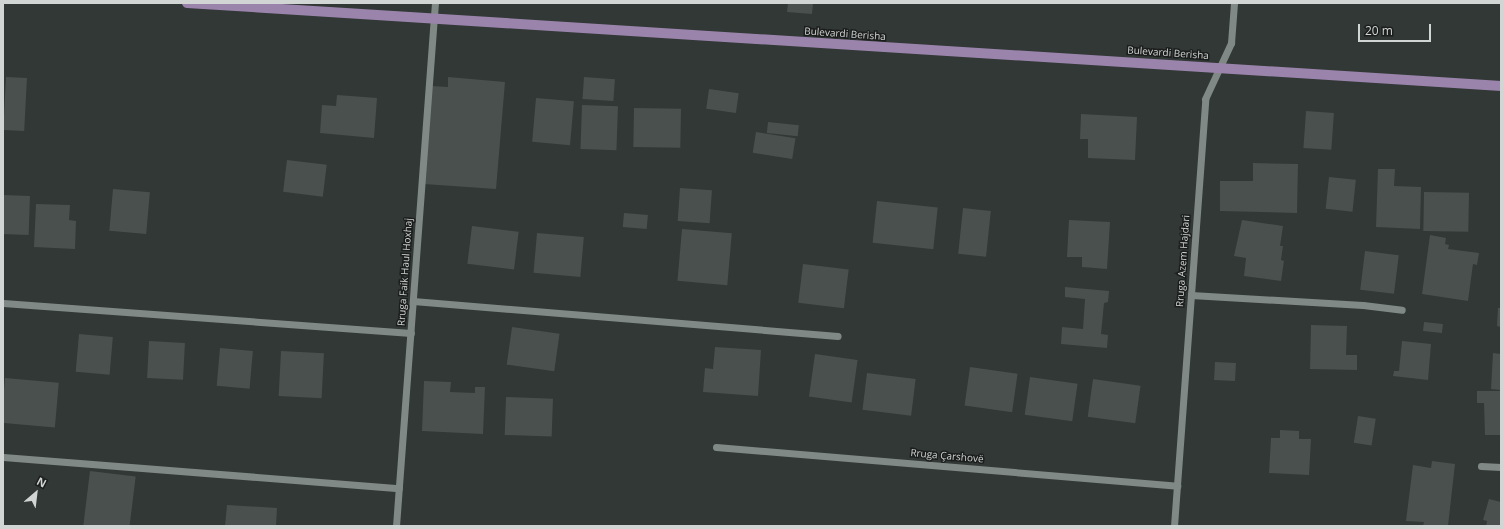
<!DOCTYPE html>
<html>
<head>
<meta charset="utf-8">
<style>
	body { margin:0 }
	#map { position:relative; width:1504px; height:529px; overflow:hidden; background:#313836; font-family:"Open Sans",sans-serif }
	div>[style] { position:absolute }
	.building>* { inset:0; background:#49504e; transform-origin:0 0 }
	.minor>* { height:7px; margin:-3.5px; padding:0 3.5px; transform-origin:3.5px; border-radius:3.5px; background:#818986 }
	.major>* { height:10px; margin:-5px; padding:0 5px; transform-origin:5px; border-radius:5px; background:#9b84ac }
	span { translate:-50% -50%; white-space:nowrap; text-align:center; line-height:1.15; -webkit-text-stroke:3px #1b1e1d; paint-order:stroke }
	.street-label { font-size:10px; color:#d1d5d3 }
	.frame { position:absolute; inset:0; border:4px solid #d1d5d3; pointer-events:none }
	.north { position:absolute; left:16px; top:473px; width:40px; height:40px; -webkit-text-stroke:3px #1b1e1d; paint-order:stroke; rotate:28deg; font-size:11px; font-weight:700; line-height:16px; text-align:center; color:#d1d5d3 }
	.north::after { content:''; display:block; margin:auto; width:14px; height:18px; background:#d1d5d3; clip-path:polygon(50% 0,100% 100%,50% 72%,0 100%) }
	.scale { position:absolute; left:1358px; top:24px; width:73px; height:18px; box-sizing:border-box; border:2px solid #d1d5d3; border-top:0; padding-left:5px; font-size:12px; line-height:14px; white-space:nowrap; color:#d1d5d3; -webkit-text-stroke:3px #1b1e1d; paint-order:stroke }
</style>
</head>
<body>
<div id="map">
	<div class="building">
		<div style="clip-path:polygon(788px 3px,813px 3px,812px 14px,787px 12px)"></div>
		<div style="left:6px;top:77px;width:21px;height:53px;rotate:3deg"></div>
		<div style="clip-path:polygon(448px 77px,505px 82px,496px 189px,424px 184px,432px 86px,448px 87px)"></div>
		<div style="left:584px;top:77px;width:31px;height:22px;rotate:4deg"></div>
		<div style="left:709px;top:89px;width:30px;height:20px;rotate:8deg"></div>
		<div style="clip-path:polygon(337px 95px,377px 98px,374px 138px,320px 133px,322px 105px,336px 106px)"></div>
		<div style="left:536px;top:98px;width:38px;height:44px;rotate:5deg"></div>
		<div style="left:582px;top:105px;width:36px;height:44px;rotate:2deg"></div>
		<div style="left:634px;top:108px;width:47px;height:39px;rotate:1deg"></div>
		<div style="left:1306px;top:111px;width:28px;height:37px;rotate:4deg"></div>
		<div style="clip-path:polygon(1081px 114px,1137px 117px,1135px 160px,1088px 158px,1088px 139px,1080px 139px)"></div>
		<div style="left:768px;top:122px;width:31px;height:11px;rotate:6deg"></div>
		<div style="left:756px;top:132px;width:40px;height:21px;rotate:9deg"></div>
		<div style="left:287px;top:160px;width:40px;height:32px;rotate:7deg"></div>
		<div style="clip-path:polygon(1253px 163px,1298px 164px,1297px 213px,1220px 211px,1220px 181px,1253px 181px)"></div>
		<div style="clip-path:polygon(1378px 169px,1395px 169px,1394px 186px,1421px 187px,1420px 229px,1376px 227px)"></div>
		<div style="left:1329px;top:177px;width:27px;height:32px;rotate:6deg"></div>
		<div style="left:680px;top:188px;width:32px;height:33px;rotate:4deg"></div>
		<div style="left:113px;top:189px;width:37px;height:42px;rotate:5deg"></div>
		<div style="left:1424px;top:192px;width:45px;height:39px;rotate:1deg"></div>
		<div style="left:3px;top:195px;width:27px;height:39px;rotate:2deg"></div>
		<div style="left:877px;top:201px;width:61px;height:42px;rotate:6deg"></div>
		<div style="clip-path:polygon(36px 204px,70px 205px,69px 220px,76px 221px,75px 249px,34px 247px)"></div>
		<div style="left:963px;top:208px;width:28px;height:46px;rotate:6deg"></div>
		<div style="left:624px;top:213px;width:24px;height:14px;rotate:5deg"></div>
		<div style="clip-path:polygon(1069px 220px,1110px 222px,1107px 269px,1082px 267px,1082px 257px,1067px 257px)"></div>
		<div style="clip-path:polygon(1242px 220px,1283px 226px,1280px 246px,1283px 246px,1281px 260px,1284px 261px,1281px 281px,1244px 276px,1246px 258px,1234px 256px)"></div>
		<div style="left:472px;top:226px;width:47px;height:38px;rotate:7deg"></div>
		<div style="left:682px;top:229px;width:50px;height:52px;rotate:5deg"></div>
		<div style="left:537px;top:233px;width:47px;height:40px;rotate:5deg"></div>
		<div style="clip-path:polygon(1430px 235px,1446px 238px,1445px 244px,1449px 245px,1448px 249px,1479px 253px,1477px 265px,1473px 264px,1468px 301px,1422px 294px)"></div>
		<div style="left:1365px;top:251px;width:34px;height:39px;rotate:7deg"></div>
		<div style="left:803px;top:264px;width:46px;height:39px;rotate:7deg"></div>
		<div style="clip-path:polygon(1065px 287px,1109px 291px,1108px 302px,1104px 303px,1101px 334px,1108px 335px,1107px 348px,1061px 344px,1062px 327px,1083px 329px,1085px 299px,1065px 297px)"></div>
		<div style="clip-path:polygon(1498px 308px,1501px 308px,1501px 327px,1497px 326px)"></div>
		<div style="left:1424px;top:322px;width:19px;height:9px;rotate:6deg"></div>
		<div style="clip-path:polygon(1311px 325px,1347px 326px,1346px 355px,1357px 355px,1357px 370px,1310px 369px)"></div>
		<div style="left:512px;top:327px;width:48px;height:38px;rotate:8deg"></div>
		<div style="left:79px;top:334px;width:34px;height:38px;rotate:5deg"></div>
		<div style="left:149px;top:341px;width:36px;height:37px;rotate:3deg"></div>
		<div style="clip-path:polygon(1402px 341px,1431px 344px,1428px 380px,1393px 376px,1394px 371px,1399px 371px)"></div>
		<div style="clip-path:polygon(715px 347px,761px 350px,758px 396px,703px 392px,705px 368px,713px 369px)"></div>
		<div style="left:220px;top:348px;width:33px;height:38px;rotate:5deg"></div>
		<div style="left:281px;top:351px;width:43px;height:45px;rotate:3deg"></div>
		<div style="clip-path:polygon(1493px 353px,1501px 354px,1501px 390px,1491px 389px)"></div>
		<div style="left:815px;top:354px;width:43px;height:43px;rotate:8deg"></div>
		<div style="left:1215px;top:362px;width:21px;height:18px;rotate:3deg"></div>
		<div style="left:970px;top:367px;width:48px;height:39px;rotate:8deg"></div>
		<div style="left:867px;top:373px;width:49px;height:37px;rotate:7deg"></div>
		<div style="left:1030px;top:377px;width:48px;height:38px;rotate:8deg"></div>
		<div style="left:5px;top:378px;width:54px;height:45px;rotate:5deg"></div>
		<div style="left:1093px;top:379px;width:48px;height:38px;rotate:8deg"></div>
		<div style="clip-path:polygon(424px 381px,451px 382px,450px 392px,475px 393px,475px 387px,485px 387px,483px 434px,422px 431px)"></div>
		<div style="clip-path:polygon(1477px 391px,1501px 391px,1501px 435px,1485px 435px,1484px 403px,1477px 403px)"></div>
		<div style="left:506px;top:397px;width:47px;height:38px;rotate:2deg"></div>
		<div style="left:1358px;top:416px;width:18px;height:27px;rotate:9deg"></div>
		<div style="clip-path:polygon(1280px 430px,1299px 431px,1299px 439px,1311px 439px,1309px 475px,1269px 473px,1271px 438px,1280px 438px)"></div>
		<div style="clip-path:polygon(1432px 461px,1455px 464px,1448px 526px,1423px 526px,1424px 522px,1406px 521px,1413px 465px,1431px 468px)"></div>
		<div style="left:90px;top:471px;width:46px;height:55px;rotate:7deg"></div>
		<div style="clip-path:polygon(1489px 499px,1501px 502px,1501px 526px,1486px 526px,1487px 521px,1483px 520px)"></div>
		<div style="clip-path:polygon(227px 505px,277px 508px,276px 526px,225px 526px)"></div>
	</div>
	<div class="minor">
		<div style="left:1191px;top:295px;width:172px;rotate:3.3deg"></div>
		<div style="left:1363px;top:305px;width:39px;rotate:7deg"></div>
		<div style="left:413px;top:301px;width:426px;rotate:4.7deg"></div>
		<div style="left:3px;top:303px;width:409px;rotate:4.2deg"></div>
		<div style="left:716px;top:447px;width:463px;rotate:4.8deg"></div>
		<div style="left:3px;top:457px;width:397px;rotate:4.5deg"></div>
		<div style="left:1481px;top:466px;width:20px;rotate:3deg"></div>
		<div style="left:396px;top:526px;width:524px;rotate:-85.74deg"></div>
		<div style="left:1174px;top:526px;width:428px;rotate:-85.8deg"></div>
		<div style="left:1205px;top:99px;width:62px;rotate:-65.1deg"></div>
		<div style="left:1231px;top:43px;width:40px;rotate:-85.7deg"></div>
	</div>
	<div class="major">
		<div style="left:187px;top:3px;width:1317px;rotate:3.61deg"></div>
	</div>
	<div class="street-label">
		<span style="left:845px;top:34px;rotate:4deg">Bulevardi Berisha</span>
		<span style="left:1168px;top:53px;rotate:4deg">Bulevardi Berisha</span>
		<span style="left:1183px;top:261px;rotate:-86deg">Rruga Azem Hajdari</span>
		<span style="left:405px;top:272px;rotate:-86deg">Rruga Faik Haul Hoxhaj</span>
		<span style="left:947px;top:456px;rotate:5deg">Rruga Çarshovë</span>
	</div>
	<div class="frame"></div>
	<div class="north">N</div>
	<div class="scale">20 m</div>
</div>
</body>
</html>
